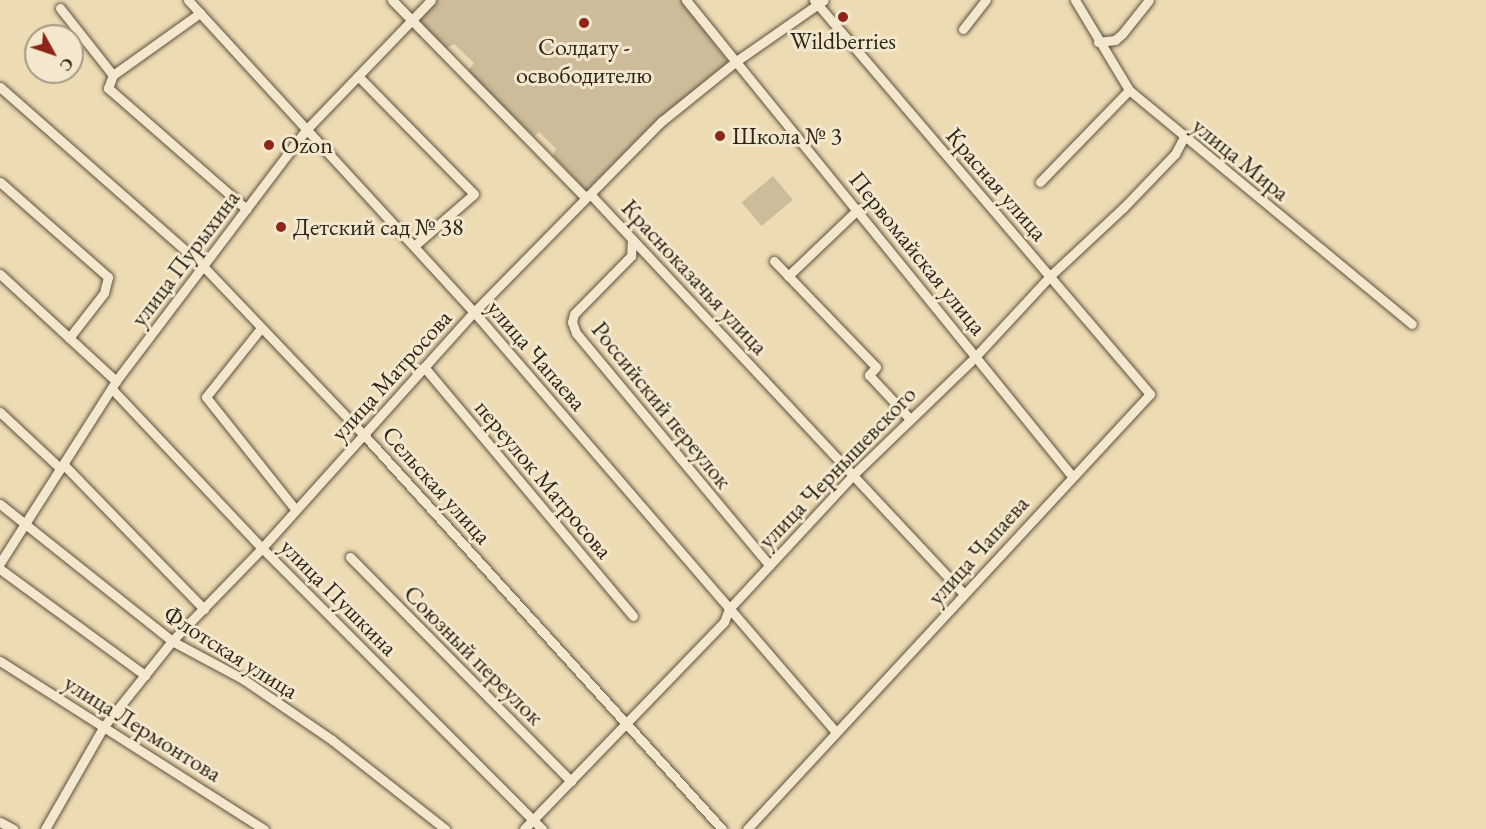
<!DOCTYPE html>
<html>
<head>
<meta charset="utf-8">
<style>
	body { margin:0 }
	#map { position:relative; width:1486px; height:829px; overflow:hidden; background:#eddbb3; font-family:"EB Garamond",serif }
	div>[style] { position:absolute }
	.green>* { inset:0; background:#cdbc99; transform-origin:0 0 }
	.roads { filter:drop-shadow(0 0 2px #5e523f) drop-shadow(0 0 2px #5e523f) }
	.minor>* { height:9px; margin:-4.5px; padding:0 4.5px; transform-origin:4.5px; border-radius:4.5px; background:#f3e8ce }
	.dots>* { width:16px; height:16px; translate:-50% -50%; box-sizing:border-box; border:3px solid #f3e8ce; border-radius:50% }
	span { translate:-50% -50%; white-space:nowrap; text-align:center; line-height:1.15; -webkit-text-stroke:6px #f3e8ce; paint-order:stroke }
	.poi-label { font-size:24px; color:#2e2418 }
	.left { translate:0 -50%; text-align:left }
	.street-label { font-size:24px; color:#2e2418 }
	.north { position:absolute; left:24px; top:24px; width:60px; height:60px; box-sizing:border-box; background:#f3e8ce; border:2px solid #a49a85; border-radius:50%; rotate:130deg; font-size:16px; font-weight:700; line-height:24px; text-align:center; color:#2e2418 }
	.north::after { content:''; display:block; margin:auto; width:21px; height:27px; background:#8f2418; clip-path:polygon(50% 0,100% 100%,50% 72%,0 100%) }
</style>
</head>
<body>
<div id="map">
	<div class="green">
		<div style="clip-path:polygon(437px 0,682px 0,728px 62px,649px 127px,586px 191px,553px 155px,556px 149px,539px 132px,534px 136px,467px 72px,474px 63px,454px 44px,445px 49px,417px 21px)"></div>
		<div style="left:773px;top:176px;width:31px;height:41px;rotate:50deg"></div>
	</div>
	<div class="roads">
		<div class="minor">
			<div style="left:188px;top:0;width:423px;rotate:47.5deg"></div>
			<div style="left:474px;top:312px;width:553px;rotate:49.25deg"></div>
			<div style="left:392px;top:0;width:274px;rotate:45.6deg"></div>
			<div style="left:584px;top:196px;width:7px;rotate:-8deg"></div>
			<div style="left:591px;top:195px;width:545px;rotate:46.93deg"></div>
			<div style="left:686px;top:0;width:613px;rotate:50.96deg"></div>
			<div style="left:1075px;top:0;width:105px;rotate:59deg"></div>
			<div style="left:1129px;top:90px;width:367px;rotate:39.6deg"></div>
			<div style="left:60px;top:8px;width:85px;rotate:51.7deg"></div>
			<div style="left:113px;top:75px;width:14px;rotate:111deg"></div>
			<div style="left:108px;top:88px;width:184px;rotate:41.2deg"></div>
			<div style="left:963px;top:29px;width:37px;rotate:-52deg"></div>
			<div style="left:1098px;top:42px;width:17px;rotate:-7deg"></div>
			<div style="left:1115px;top:40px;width:9px;rotate:-41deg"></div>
			<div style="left:1122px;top:34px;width:43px;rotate:-51.5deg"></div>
			<div style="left:113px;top:75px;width:107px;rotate:-35.5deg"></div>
			<div style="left:358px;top:76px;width:165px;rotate:45.5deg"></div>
			<div style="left:474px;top:194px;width:79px;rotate:139.1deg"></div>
			<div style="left:0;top:87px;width:271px;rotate:41.4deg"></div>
			<div style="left:203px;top:266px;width:233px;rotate:46.4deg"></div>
			<div style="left:364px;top:435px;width:532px;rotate:47.74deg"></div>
			<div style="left:0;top:182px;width:144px;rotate:41.3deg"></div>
			<div style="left:108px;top:277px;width:16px;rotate:104deg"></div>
			<div style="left:104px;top:293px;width:57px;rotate:127.9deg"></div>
			<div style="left:1040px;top:182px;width:128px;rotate:-45.9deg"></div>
			<div style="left:632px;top:239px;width:17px;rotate:93deg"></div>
			<div style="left:631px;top:256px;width:81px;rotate:134.5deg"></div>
			<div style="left:574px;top:314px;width:8px;rotate:104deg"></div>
			<div style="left:572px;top:322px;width:12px;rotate:70deg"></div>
			<div style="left:576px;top:333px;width:302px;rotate:50.2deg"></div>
			<div style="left:774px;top:261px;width:147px;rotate:46.1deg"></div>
			<div style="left:876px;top:367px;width:11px;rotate:131deg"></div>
			<div style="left:869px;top:375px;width:60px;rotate:47deg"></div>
			<div style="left:0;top:274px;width:158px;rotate:42.7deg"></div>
			<div style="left:788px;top:276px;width:97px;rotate:-43.7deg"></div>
			<div style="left:261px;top:328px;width:88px;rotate:128.6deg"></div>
			<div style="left:206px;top:397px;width:144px;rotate:51.5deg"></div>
			<div style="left:424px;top:367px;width:325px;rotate:50deg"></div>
			<div style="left:112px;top:389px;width:219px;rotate:46.7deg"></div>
			<div style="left:262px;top:548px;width:397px;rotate:45.1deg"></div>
			<div style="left:0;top:412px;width:83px;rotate:43.1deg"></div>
			<div style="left:64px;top:465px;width:201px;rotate:45.8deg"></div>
			<div style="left:0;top:504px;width:220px;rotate:38.5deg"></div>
			<div style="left:172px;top:641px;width:81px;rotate:28.2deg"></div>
			<div style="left:243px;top:679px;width:108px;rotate:34.4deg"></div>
			<div style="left:332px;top:740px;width:144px;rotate:38.2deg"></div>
			<div style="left:350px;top:557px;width:315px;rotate:45.4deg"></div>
			<div style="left:0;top:563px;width:216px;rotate:-57.5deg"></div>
			<div style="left:116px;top:381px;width:315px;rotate:-52.9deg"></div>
			<div style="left:306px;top:130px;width:180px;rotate:-46.1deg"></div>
			<div style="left:0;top:569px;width:180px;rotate:36.2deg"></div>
			<div style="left:0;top:661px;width:313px;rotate:32.5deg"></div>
			<div style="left:0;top:822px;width:15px;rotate:28deg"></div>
			<div style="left:45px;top:829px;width:119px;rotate:-60.2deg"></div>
			<div style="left:104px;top:726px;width:109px;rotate:-51.3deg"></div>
			<div style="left:172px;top:641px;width:129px;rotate:-45.9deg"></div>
			<div style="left:262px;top:548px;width:317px;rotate:-48.1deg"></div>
			<div style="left:474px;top:312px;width:268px;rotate:-45.5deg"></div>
			<div style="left:662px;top:121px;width:94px;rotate:-38.9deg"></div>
			<div style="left:735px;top:62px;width:108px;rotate:-34.9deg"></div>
			<div style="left:524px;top:829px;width:288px;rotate:-46deg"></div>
			<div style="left:724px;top:622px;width:14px;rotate:-69deg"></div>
			<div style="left:729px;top:609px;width:184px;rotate:-47.2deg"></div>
			<div style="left:854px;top:474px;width:170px;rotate:-44deg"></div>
			<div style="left:976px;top:356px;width:109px;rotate:-47.2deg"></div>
			<div style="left:1050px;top:276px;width:100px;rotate:-43deg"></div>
			<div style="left:1123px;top:208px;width:75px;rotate:-46.1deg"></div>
			<div style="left:1175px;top:154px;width:19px;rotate:-62deg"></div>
			<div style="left:747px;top:829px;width:593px;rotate:-47.19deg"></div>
			<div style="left:1150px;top:394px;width:518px;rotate:-130.46deg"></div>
		</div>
	</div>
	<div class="dots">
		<div style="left:843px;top:17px;background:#8f2418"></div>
		<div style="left:584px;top:23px;background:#8f2418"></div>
		<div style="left:720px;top:136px;background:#8f2418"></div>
		<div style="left:269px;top:145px;background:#8f2418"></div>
		<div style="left:281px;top:227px;background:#8f2418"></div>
	</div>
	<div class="poi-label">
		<span style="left:843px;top:41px">Wildberries</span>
		<span style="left:584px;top:61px">Солдату -<br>освободителю</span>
		<span class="left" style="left:732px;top:136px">Школа № 3</span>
		<span class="left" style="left:281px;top:145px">Ozon</span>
		<span class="left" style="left:293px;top:227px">Детский сад № 38</span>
	</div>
	<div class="street-label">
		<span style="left:1241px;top:159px;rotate:39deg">улица Мира</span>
		<span style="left:997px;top:184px;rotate:49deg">Красная улица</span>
		<span style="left:918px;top:253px;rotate:51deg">Первомайская улица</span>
		<span style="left:185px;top:258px;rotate:-53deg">улица Пурыхина</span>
		<span style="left:695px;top:277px;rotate:47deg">Красноказачья улица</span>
		<span style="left:537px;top:355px;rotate:49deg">улица Чапаева</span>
		<span style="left:391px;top:375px;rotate:-48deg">улица Матросова</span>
		<span style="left:662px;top:405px;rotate:51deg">Российский переулок</span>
		<span style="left:837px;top:467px;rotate:-46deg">улица Чернышевского</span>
		<span style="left:544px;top:479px;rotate:50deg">переулок Матросова</span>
		<span style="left:437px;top:485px;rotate:48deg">Сельская улица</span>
		<span style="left:978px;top:550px;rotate:-48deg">улица Чапаева</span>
		<span style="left:339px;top:597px;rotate:45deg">улица Пушкина</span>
		<span style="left:231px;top:652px;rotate:32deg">Флотская улица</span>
		<span style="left:474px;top:655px;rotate:45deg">Союзный переулок</span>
		<span style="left:143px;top:728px;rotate:32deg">улица Лермонтова</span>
	</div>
	<div class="north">С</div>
</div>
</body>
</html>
